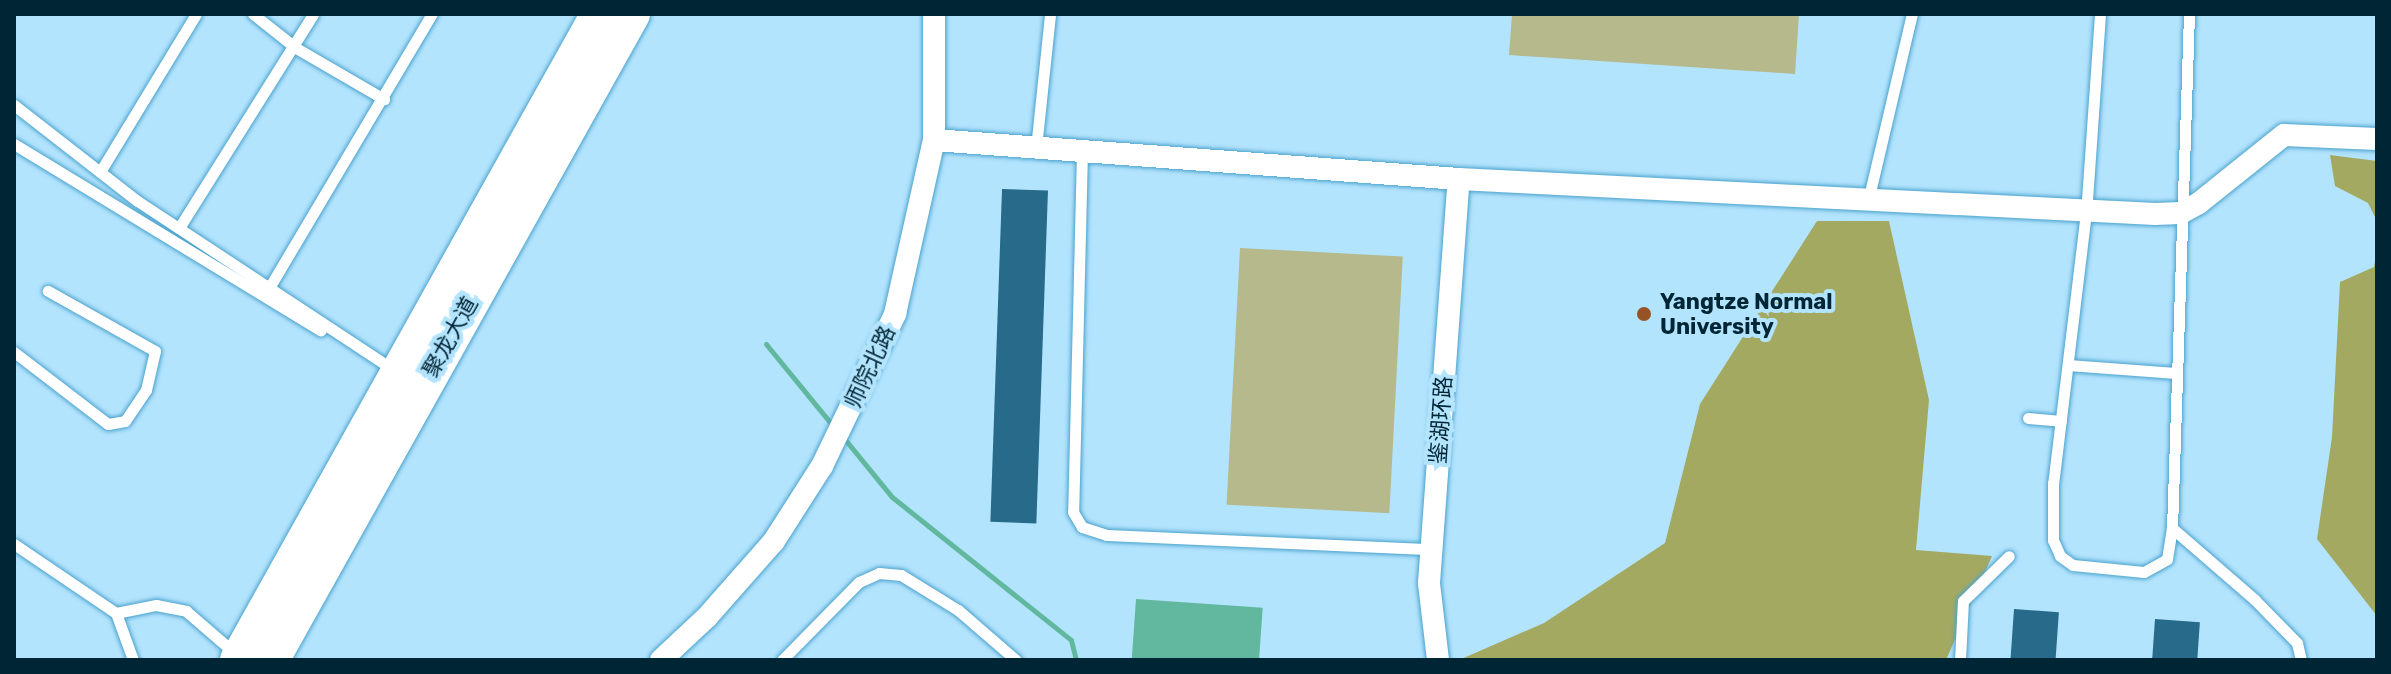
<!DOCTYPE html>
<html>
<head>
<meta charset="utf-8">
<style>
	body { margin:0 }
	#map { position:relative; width:2391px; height:674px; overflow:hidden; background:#b3e4fe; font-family:Rubik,"Noto Sans SC",sans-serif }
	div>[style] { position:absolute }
	.green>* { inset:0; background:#b5b98c; transform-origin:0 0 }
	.forest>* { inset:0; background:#a4a962 }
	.water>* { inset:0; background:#61b89e; transform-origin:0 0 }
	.stream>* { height:5px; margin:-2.5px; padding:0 2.5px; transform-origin:2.5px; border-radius:2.5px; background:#61b89e }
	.building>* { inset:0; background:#276a89; transform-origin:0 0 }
	.roads { filter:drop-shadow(0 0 2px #4ba2cc) drop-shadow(0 0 2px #4ba2cc) }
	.lane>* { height:11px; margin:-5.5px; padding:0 5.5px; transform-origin:5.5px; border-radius:5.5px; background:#fff }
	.street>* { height:22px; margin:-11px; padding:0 11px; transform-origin:11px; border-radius:11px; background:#fff }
	.highway>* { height:38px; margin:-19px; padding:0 19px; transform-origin:19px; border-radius:19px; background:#fff }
	.dots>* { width:22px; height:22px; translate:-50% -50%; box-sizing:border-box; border:4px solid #b3e4fe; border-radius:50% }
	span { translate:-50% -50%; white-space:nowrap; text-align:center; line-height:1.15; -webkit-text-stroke:8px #b3e4fe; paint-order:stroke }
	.poi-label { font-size:22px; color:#002535; font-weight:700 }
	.left { translate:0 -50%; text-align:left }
	.street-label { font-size:22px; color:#002535 }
	.frame { position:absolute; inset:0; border:16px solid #002535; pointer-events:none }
</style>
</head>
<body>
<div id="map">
	<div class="green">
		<div style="clip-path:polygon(1512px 14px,1799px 14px,1795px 74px,1509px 55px)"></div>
		<div style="left:1240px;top:248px;width:163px;height:257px;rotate:3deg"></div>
	</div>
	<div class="forest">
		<div style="clip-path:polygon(2330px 155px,2377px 161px,2377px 221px,2368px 203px,2335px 186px)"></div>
		<div style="clip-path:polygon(1817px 221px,1889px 221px,1929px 400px,1916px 550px,1992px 556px,1946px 660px,1459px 660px,1544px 623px,1665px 543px,1700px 404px)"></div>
		<div style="clip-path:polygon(2377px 249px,2377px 616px,2317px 539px,2332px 437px,2340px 282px,2374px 267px)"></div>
	</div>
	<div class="water">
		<div style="left:1136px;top:599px;width:127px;height:61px;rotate:4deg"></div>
	</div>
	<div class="stream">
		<div style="left:766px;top:344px;width:107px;rotate:50.7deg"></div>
		<div style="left:843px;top:437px;width:77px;rotate:50.8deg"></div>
		<div style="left:892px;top:497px;width:229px;rotate:38.6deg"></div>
		<div style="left:1071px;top:640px;width:21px;rotate:76deg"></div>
	</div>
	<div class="building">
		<div style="left:1002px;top:189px;width:46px;height:333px;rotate:2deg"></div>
		<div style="left:2014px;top:609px;width:45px;height:51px;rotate:4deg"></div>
		<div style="left:2155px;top:619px;width:45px;height:41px;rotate:4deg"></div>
	</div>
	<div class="roads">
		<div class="lane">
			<div style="left:253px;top:14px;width:55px;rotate:38.3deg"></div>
			<div style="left:296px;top:48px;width:102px;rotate:30.1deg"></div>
			<div style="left:2100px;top:14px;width:198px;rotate:94deg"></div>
			<div style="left:2086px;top:212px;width:273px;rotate:96.9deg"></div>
			<div style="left:2053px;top:483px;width:57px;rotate:90deg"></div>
			<div style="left:2053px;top:540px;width:17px;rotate:66deg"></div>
			<div style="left:2060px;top:556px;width:16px;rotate:35deg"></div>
			<div style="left:2073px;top:565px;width:71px;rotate:5.6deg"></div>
			<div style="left:2144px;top:572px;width:26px;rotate:-29deg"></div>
			<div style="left:2167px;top:559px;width:31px;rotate:-81deg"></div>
			<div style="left:2189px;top:14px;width:514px;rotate:91.89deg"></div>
			<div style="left:2172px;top:528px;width:110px;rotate:40.9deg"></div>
			<div style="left:2255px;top:600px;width:60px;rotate:45.7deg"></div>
			<div style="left:2297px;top:643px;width:17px;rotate:77deg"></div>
			<div style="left:14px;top:105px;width:155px;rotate:37.9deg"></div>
			<div style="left:136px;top:200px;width:310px;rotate:33.4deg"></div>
			<div style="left:14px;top:144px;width:359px;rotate:31.3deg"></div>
			<div style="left:1036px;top:148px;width:135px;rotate:-84deg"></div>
			<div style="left:1082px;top:151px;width:361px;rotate:91.4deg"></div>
			<div style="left:1073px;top:512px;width:17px;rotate:59deg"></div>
			<div style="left:1082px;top:527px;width:26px;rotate:18deg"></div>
			<div style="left:1107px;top:535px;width:325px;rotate:2.5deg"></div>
			<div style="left:100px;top:172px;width:185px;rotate:-58.7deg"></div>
			<div style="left:1868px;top:201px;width:192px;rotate:-76.8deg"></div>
			<div style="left:179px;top:228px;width:252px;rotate:-57.9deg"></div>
			<div style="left:269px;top:288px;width:319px;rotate:-59.3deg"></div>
			<div style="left:14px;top:352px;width:118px;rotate:37.5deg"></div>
			<div style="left:108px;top:424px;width:17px;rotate:-10deg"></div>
			<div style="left:125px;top:421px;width:37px;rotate:-56deg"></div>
			<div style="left:146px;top:390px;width:40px;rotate:-77deg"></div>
			<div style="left:155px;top:351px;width:123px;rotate:-150.7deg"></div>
			<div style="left:2068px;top:365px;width:108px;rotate:4.2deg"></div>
			<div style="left:2028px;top:418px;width:33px;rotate:5deg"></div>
			<div style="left:14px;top:544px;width:123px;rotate:34.1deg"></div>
			<div style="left:133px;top:660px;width:50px;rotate:-109.9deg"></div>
			<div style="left:116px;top:613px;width:41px;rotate:-11.3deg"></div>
			<div style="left:156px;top:605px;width:31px;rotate:11deg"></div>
			<div style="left:186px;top:611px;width:67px;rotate:40.8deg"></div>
			<div style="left:782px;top:660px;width:110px;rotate:-45.4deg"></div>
			<div style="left:859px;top:582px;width:22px;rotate:-24deg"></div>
			<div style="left:879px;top:573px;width:22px;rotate:5deg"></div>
			<div style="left:901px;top:575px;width:67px;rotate:31.6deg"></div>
			<div style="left:958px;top:610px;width:77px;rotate:40.8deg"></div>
			<div style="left:1960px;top:660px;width:59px;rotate:-87.1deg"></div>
			<div style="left:1963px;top:601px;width:64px;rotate:-44.4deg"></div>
		</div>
		<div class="street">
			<div style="left:934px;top:140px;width:526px;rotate:4.25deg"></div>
			<div style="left:1459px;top:179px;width:697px;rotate:2.88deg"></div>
			<div style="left:2155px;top:214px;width:26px;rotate:-2deg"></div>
			<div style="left:2181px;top:213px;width:21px;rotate:-29deg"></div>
			<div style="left:2199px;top:203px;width:109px;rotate:-38.7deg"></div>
			<div style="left:2284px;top:135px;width:93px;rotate:2.5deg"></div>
			<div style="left:661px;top:660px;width:63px;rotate:-43.1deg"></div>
			<div style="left:707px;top:617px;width:101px;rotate:-48.6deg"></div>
			<div style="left:774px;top:541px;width:89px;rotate:-57.4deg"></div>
			<div style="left:822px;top:466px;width:169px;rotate:-64.3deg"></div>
			<div style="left:895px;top:314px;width:178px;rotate:-77.4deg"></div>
			<div style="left:934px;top:140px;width:126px;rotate:-90deg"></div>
			<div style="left:1438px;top:660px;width:78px;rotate:-96.7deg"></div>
			<div style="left:1429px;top:583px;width:405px;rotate:-85.8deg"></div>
		</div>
		<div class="highway">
			<div style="left:239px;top:660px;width:740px;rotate:-60.8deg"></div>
			<div style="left:270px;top:660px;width:740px;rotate:-60.8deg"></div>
		</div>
	</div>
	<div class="dots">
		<div style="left:1644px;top:314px;background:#975325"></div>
	</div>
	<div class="poi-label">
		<span class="left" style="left:1660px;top:314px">Yangtze Normal<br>University</span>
	</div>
	<div class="street-label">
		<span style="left:450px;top:337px;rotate:-61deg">聚龙大道</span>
		<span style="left:870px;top:367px;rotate:-65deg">师院北路</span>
		<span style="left:1441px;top:420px;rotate:-86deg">鉴湖环路</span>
	</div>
	<div class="frame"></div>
</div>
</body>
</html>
